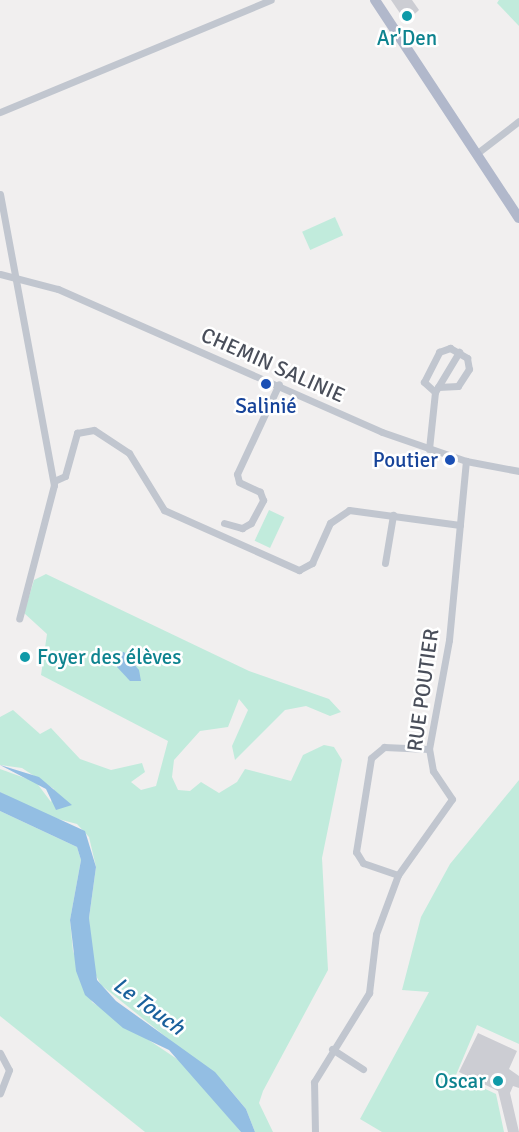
<!DOCTYPE html>
<html>
<head>
<meta charset="utf-8">
<style>
	body { margin:0 }
	#map { position:relative; width:519px; height:1132px; overflow:hidden; background:#f1efef; font-family:Signika,sans-serif }
	div>[style] { position:absolute }
	.green>* { inset:0; background:#c1ebdc; transform-origin:0 0 }
	.water>* { inset:0; background:#93bee3 }
	.building>* { inset:0; background:#cccdd3 }
	.street>* { height:7px; margin:-3.5px; padding:0 3.5px; transform-origin:3.5px; border-radius:3.5px; background:#c1c6cf }
	.primary>* { height:10px; margin:-5px; padding:0 5px; transform-origin:5px; border-radius:5px; background:#b1b8cb }
	.dots>* { width:16px; height:16px; translate:-50% -50%; box-sizing:border-box; border:3px solid #fff; border-radius:50% }
	span { translate:-50% -50%; white-space:nowrap; text-align:center; line-height:1.15; -webkit-text-stroke:5px #fff; paint-order:stroke }
	.culture-label { font-size:21px; color:#0d838f }
	.left { translate:0 -50%; text-align:left }
	.right { translate:-100% -50%; text-align:right }
	.street-label { font-size:21px; color:#494e5a }
	.transit-label { font-size:21px; color:#164399 }
	.water-label { font-size:22px; color:#1a609c; font-style:italic }
</style>
</head>
<body>
<div id="map">
	<div class="green">
		<div style="clip-path:polygon(499px 0,519px 0,519px 26px,497px 3px)"></div>
		<div style="left:335px;top:217px;width:20px;height:36px;rotate:66deg"></div>
		<div style="left:269px;top:510px;width:17px;height:34px;rotate:25deg"></div>
		<div style="clip-path:polygon(46px 574px,249px 671px,329px 699px,341px 712px,330px 716px,306px 706px,285px 710px,235px 760px,232px 746px,248px 710px,239px 699px,228px 727px,200px 731px,174px 760px,172px 777px,178px 790px,190px 791px,201px 782px,219px 793px,237px 782px,245px 769px,291px 781px,303px 755px,324px 745px,334px 747px,342px 760px,322px 858px,328px 970px,263px 1091px,259px 1103px,273px 1132px,255px 1132px,246px 1109px,226px 1085px,101px 985px,92px 968px,89px 918px,96px 867px,89px 837px,77px 824px,43px 815px,0 792px,0 769px,36px 782px,51px 802px,54px 789px,22px 768px,0 765px,0 717px,13px 710px,40px 734px,51px 728px,80px 759px,111px 770px,142px 763px,145px 772px,131px 782px,141px 790px,156px 786px,168px 741px,41px 675px,47px 634px,24px 613px,34px 580px)"></div>
		<div style="clip-path:polygon(519px 780px,519px 1044px,477px 1025px,456px 1075px,496px 1094px,504px 1132px,382px 1132px,360px 1119px,429px 992px,402px 990px,421px 917px,450px 864px)"></div>
		<div style="clip-path:polygon(0 811px,77px 847px,81px 860px,70px 920px,73px 951px,92px 1002px,183px 1063px,241px 1132px,145px 1132px,0 1016px)"></div>
	</div>
	<div class="water">
		<div style="clip-path:polygon(117px 652px,124px 652px,139px 670px,141px 681px,130px 681px,117px 667px)"></div>
		<div style="clip-path:polygon(0 765px,39px 777px,72px 805px,56px 810px,46px 789px)"></div>
		<div style="clip-path:polygon(0 792px,85px 831px,96px 867px,89px 918px,97px 980px,116px 1001px,215px 1072px,246px 1109px,255px 1132px,241px 1132px,169px 1050px,123px 1028px,85px 995px,76px 971px,70px 920px,81px 860px,77px 847px,0 811px)"></div>
	</div>
	<div class="building">
		<div style="clip-path:polygon(391px 0,412px 0,419px 10px,406px 22px)"></div>
		<div style="clip-path:polygon(478px 1033px,517px 1051px,509px 1069px,519px 1076px,519px 1088px,513px 1086px,510px 1093px,519px 1132px,508px 1132px,498px 1091px,459px 1072px)"></div>
	</div>
	<div class="street">
		<div style="left:0;top:112px;width:293px;rotate:-22.5deg"></div>
		<div style="left:476px;top:154px;width:54px;rotate:-37.5deg"></div>
		<div style="left:0;top:194px;width:296px;rotate:79.5deg"></div>
		<div style="left:54px;top:485px;width:138px;rotate:104.6deg"></div>
		<div style="left:0;top:274px;width:60px;rotate:14.5deg"></div>
		<div style="left:58px;top:289px;width:354px;rotate:23.8deg"></div>
		<div style="left:382px;top:432px;width:89px;rotate:19deg"></div>
		<div style="left:466px;top:461px;width:54px;rotate:10.7deg"></div>
		<div style="left:435px;top:392px;width:15px;rotate:-138deg"></div>
		<div style="left:424px;top:382px;width:34px;rotate:-63deg"></div>
		<div style="left:439px;top:352px;width:12px;rotate:-20deg"></div>
		<div style="left:450px;top:348px;width:20px;rotate:30deg"></div>
		<div style="left:467px;top:358px;width:11px;rotate:80deg"></div>
		<div style="left:469px;top:369px;width:20px;rotate:123deg"></div>
		<div style="left:458px;top:386px;width:20px;rotate:177deg"></div>
		<div style="left:429px;top:449px;width:57px;rotate:-84deg"></div>
		<div style="left:435px;top:392px;width:47px;rotate:-59deg"></div>
		<div style="left:54px;top:481px;width:12px;rotate:-24deg"></div>
		<div style="left:65px;top:476px;width:45px;rotate:-74.4deg"></div>
		<div style="left:77px;top:433px;width:17px;rotate:-10deg"></div>
		<div style="left:94px;top:430px;width:42px;rotate:33.3deg"></div>
		<div style="left:129px;top:453px;width:67px;rotate:58.4deg"></div>
		<div style="left:164px;top:510px;width:148px;rotate:24deg"></div>
		<div style="left:299px;top:570px;width:15px;rotate:-28deg"></div>
		<div style="left:312px;top:563px;width:44px;rotate:-65.8deg"></div>
		<div style="left:330px;top:523px;width:23px;rotate:-34deg"></div>
		<div style="left:349px;top:510px;width:112px;rotate:7.7deg"></div>
		<div style="left:224px;top:523px;width:19px;rotate:16deg"></div>
		<div style="left:242px;top:528px;width:10px;rotate:-29deg"></div>
		<div style="left:251px;top:523px;width:26px;rotate:-62deg"></div>
		<div style="left:263px;top:500px;width:9px;rotate:-111deg"></div>
		<div style="left:260px;top:492px;width:23px;rotate:-155deg"></div>
		<div style="left:239px;top:482px;width:8px;rotate:-104deg"></div>
		<div style="left:237px;top:474px;width:99px;rotate:-65deg"></div>
		<div style="left:385px;top:563px;width:49px;rotate:-80.5deg"></div>
		<div style="left:398px;top:875px;width:37px;rotate:-161deg"></div>
		<div style="left:363px;top:863px;width:13px;rotate:-122deg"></div>
		<div style="left:356px;top:852px;width:95px;rotate:-80.9deg"></div>
		<div style="left:371px;top:758px;width:17px;rotate:-40deg"></div>
		<div style="left:384px;top:747px;width:45px;rotate:2.5deg"></div>
		<div style="left:332px;top:1049px;width:37px;rotate:33deg"></div>
		<div style="left:0;top:1053px;width:19px;rotate:62deg"></div>
		<div style="left:9px;top:1070px;width:25px;rotate:111deg"></div>
		<div style="left:315px;top:1132px;width:50px;rotate:-91.1deg"></div>
		<div style="left:314px;top:1082px;width:105px;rotate:-58.3deg"></div>
		<div style="left:369px;top:993px;width:59px;rotate:-83.2deg"></div>
		<div style="left:376px;top:934px;width:63px;rotate:-69.6deg"></div>
		<div style="left:398px;top:875px;width:93px;rotate:-54.6deg"></div>
		<div style="left:452px;top:799px;width:34px;rotate:-124deg"></div>
		<div style="left:433px;top:771px;width:22px;rotate:-100deg"></div>
		<div style="left:429px;top:749px;width:111px;rotate:-79.6deg"></div>
		<div style="left:449px;top:640px;width:180px;rotate:-84.6deg"></div>
	</div>
	<div class="primary">
		<div style="left:375px;top:0;width:261px;rotate:56.6deg"></div>
	</div>
	<div class="dots">
		<div style="left:407px;top:16px;background:#0f9aa8"></div>
		<div style="left:266px;top:384px;background:#1a4fb4"></div>
		<div style="left:450px;top:460px;background:#1a4fb4"></div>
		<div style="left:25px;top:657px;background:#0f9aa8"></div>
		<div style="left:498px;top:1081px;background:#0f9aa8"></div>
	</div>
	<div class="culture-label">
		<span style="left:407px;top:38px">Ar'Den</span>
		<span class="left" style="left:37px;top:657px">Foyer des élèves</span>
		<span class="right" style="left:486px;top:1081px">Oscar</span>
	</div>
	<div class="street-label">
		<span style="left:273px;top:365px;rotate:24deg">CHEMIN SALINIE</span>
		<span style="left:423px;top:690px;rotate:-82deg">RUE POUTIER</span>
	</div>
	<div class="transit-label">
		<span style="left:266px;top:406px">Salinié</span>
		<span class="right" style="left:438px;top:460px">Poutier</span>
	</div>
	<div class="water-label">
		<span style="left:149px;top:1006px;rotate:36deg">Le Touch</span>
	</div>
</div>
</body>
</html>
